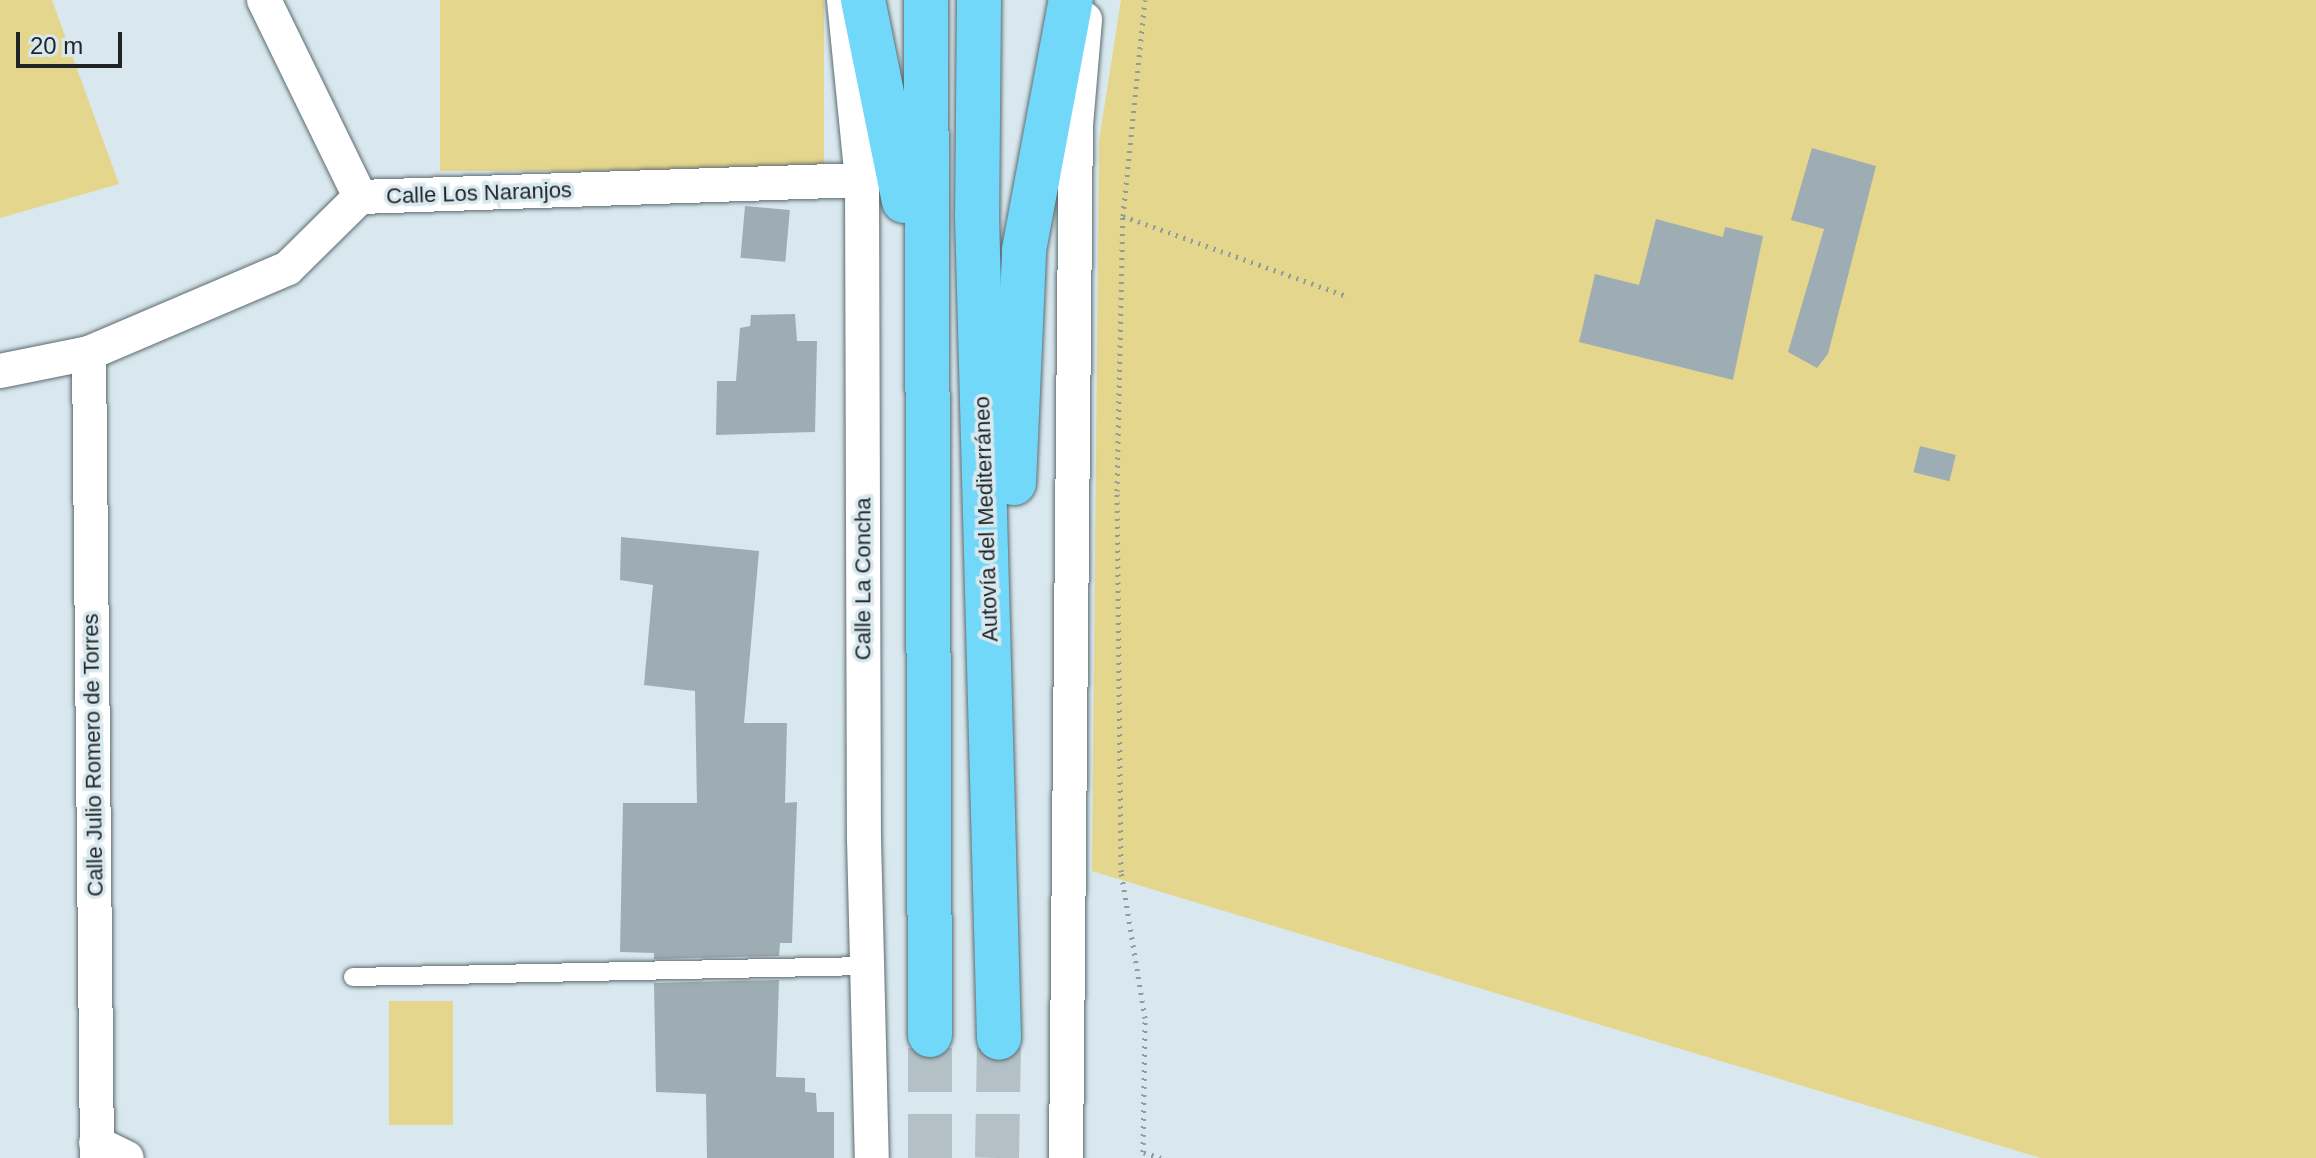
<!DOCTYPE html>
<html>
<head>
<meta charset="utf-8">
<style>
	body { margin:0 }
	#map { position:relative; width:2316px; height:1158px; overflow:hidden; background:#d8e8ee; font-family:Helvetica,sans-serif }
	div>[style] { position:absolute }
	.green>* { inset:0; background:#e5d68d; transform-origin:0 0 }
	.building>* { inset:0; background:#9eadb3; transform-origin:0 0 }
	.highway-tunnel>* { height:44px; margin-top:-22px; transform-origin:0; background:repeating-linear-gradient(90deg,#b3c1c6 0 44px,transparent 0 66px) }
	.path>* { height:5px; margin-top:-2.5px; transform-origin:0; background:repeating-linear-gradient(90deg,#8f9b9f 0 2px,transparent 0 8px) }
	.roads { filter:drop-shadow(0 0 2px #5d6b70) drop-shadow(0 0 2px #5d6b70) }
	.lane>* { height:18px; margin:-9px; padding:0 9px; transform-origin:9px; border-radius:9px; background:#fff }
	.street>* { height:34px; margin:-17px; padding:0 17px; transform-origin:17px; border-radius:17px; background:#fff }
	.highway>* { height:44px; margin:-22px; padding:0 22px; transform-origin:22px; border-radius:22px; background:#71d8f9 }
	span { translate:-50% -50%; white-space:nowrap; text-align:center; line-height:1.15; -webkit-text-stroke:7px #d8e8ee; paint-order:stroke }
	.street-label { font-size:22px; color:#1f2527 }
	.scale { position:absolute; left:16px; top:32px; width:106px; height:36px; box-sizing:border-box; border:4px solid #1f2527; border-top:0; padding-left:10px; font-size:24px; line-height:28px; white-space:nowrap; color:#1f2527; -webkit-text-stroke:6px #d8e8ee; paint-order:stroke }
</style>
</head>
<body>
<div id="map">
	<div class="green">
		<div style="clip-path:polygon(0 0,52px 0,119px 184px,0 218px)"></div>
		<div style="left:440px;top:0;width:384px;height:171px"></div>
		<div style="clip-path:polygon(1121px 0,2316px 0,2316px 1158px,2041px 1158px,1092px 871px,1099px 141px)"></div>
		<div style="left:389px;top:1001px;width:64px;height:124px"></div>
	</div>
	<div class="building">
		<div style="clip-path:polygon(1812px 148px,1876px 166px,1828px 354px,1817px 368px,1788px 352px,1824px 229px,1791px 220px)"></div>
		<div style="left:745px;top:206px;width:45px;height:52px;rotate:5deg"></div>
		<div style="clip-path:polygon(1656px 219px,1723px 237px,1725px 227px,1763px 236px,1733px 380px,1579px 342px,1595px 274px,1639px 285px)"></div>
		<div style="clip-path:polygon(795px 314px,797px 341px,817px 341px,815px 432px,716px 435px,717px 381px,736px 381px,740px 328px,750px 326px,751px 315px)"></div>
		<div style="left:1920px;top:446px;width:37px;height:27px;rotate:14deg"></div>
		<div style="clip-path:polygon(621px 537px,759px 551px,744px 723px,787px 723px,785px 803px,797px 802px,792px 943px,780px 943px,779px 956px,654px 959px,654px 953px,620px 952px,623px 803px,697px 803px,695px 691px,644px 685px,653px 585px,620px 580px)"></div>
		<div style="clip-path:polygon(779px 980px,776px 1077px,805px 1078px,805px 1092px,816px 1093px,817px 1112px,834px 1112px,834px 1158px,707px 1158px,706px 1094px,656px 1092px,654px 983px)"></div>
	</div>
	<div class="highway-tunnel">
		<div style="left:930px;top:1158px;width:123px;rotate:-90deg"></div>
		<div style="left:997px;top:1158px;width:120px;rotate:-89deg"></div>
	</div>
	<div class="path">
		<div style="left:1123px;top:216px;width:217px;rotate:-84.2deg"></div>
		<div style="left:1161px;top:1158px;width:19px;rotate:-162deg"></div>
		<div style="left:1143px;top:1152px;width:134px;rotate:-89.1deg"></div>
		<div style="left:1145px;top:1018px;width:148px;rotate:-99.3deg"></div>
		<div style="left:1121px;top:872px;width:381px;rotate:-90.6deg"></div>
		<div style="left:1117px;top:491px;width:275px;rotate:-88.8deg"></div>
		<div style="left:1123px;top:216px;width:240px;rotate:19.7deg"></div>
	</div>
	<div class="roads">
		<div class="lane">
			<div style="left:353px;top:977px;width:514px;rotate:-1.23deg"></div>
		</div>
		<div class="street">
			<div style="left:264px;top:0;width:219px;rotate:64deg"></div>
			<div style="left:844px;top:0;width:181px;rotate:84.3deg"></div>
			<div style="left:862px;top:180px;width:659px;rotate:89.83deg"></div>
			<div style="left:864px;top:839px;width:319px;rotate:88.6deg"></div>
			<div style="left:89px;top:353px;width:805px;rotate:89.43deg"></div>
			<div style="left:0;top:371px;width:91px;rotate:-11.4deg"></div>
			<div style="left:89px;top:353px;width:216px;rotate:-23.1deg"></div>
			<div style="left:288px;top:268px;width:101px;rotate:-44.6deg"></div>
			<div style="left:360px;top:197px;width:502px;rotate:-1.94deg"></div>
			<div style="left:96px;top:1143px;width:34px;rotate:26deg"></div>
			<div style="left:1066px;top:1158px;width:1033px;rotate:-89.45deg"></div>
			<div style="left:1076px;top:125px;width:106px;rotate:-85.1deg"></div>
		</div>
		<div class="highway">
			<div style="left:863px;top:0;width:205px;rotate:78.5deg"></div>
			<div style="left:926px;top:0;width:1035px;rotate:89.78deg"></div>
			<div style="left:979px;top:0;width:215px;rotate:90.5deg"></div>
			<div style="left:977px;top:215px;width:823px;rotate:88.47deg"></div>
			<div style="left:1014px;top:483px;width:233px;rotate:-87.5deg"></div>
			<div style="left:1024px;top:250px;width:254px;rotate:-79.4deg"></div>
		</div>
	</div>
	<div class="street-label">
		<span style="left:479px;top:193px;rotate:-2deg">Calle Los Naranjos</span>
		<span style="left:986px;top:519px;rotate:-92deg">Autovía del Mediterráneo</span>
		<span style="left:863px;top:579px;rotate:-90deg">Calle La Concha</span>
		<span style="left:93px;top:755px;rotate:-91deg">Calle Julio Romero de Torres</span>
	</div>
	<div class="scale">20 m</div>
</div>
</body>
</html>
